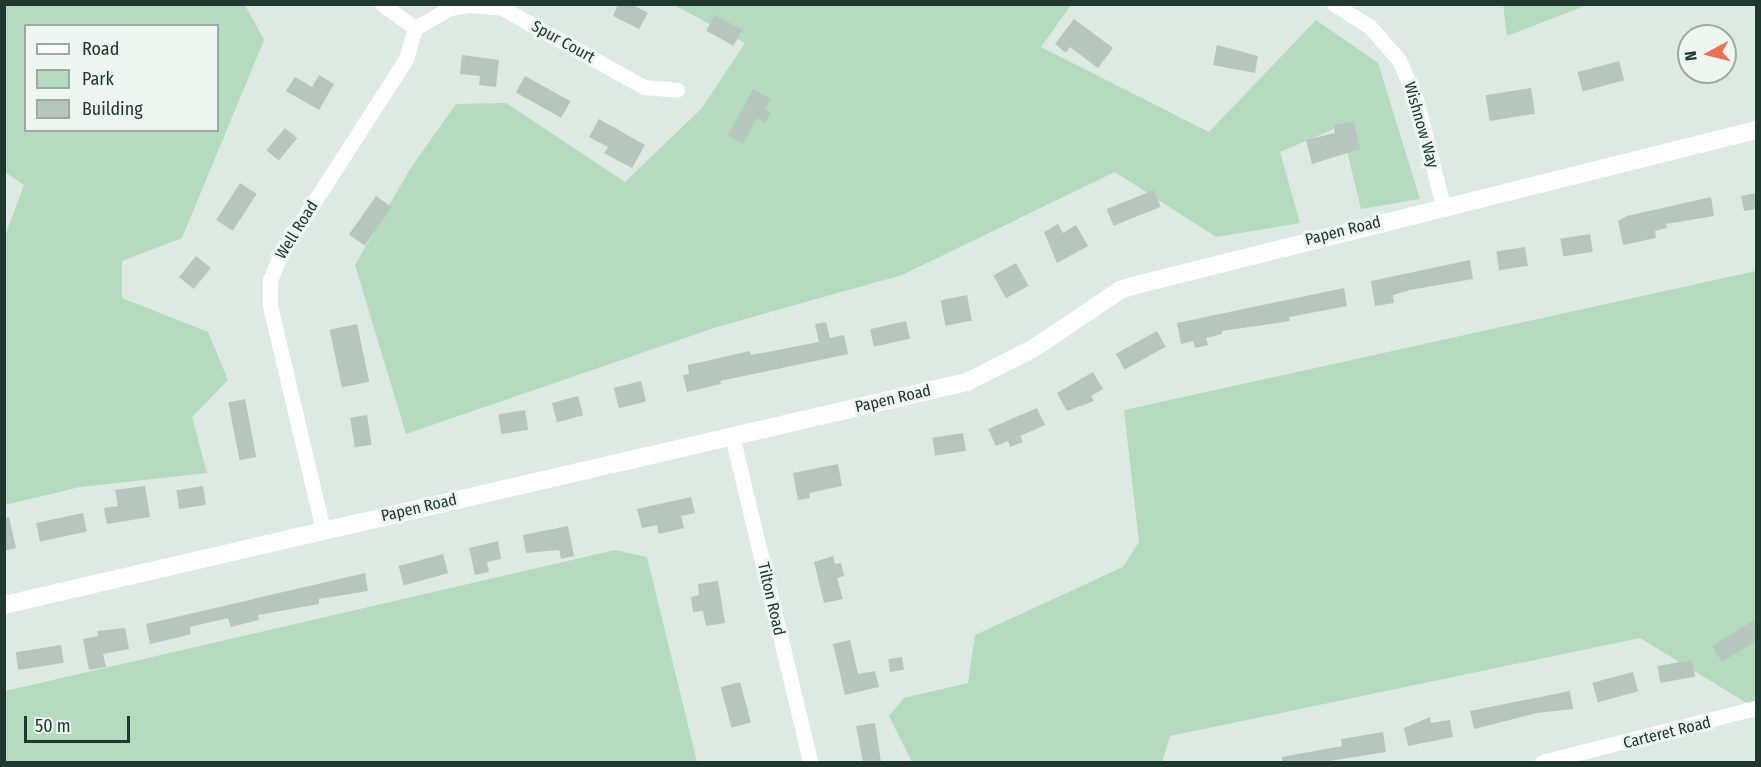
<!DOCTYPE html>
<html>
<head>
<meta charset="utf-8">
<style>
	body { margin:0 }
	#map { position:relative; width:1761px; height:767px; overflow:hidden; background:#dde9e3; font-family:"Fira Sans Condensed",sans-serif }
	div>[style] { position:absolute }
	.green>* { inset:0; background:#b6dabd }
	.building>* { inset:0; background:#b6c6be; transform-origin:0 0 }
	.street>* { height:15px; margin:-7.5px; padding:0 7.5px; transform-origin:7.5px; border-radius:7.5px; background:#fff }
	.secondary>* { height:18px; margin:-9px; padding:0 9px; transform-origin:9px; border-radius:9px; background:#fff }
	span { translate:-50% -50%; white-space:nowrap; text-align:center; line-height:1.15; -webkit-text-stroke:6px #edf6f1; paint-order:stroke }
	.street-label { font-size:16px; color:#20382f }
	.frame { position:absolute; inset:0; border:6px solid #20382f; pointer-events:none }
	.legend { position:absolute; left:24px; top:24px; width:195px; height:108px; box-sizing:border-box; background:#edf6f1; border:2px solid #9baaa3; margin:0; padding:8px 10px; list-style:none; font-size:18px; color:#20382f }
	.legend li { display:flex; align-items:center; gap:12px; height:30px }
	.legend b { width:30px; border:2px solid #9baaa3 }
	.north { position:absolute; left:1677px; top:24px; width:60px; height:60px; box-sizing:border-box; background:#edf6f1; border:2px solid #9baaa3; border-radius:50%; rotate:263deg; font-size:16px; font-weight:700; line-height:24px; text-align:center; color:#20382f }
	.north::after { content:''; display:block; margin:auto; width:21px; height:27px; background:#ee6e56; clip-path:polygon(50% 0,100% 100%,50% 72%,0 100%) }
	.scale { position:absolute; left:24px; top:716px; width:106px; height:27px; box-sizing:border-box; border:3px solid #20382f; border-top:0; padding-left:8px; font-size:18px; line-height:21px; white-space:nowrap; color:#20382f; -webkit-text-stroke:4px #edf6f1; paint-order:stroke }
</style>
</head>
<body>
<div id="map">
	<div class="green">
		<div style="clip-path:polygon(evenodd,5px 4px,245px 5px,264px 40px,182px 238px,122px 261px,122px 298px,208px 332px,228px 380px,192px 417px,207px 473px,80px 487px,5px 505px,5px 236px,24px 185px,5px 172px,5px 4px,26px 26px,218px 26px,218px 130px,26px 130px,26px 26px)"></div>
		<div style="clip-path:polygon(1503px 4px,1587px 4px,1587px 5px,1507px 36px)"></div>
		<div style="clip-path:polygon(674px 5px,1071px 5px,1041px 47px,1209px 132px,1316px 20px,1378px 63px,1420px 199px,1361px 209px,1341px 126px,1280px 152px,1300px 223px,1216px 237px,1115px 172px,902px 275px,717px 327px,406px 434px,355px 265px,410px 169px,456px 104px,506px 103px,625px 182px,702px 108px,745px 43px)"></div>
		<div style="clip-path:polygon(1756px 271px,1756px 713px,1755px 708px,1640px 638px,1170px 736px,1162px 762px,912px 762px,889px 716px,904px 698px,968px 683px,975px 635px,1123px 567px,1139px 542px,1124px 410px)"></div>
		<div style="clip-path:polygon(615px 550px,647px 557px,697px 762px,5px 762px,5px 691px)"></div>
	</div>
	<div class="building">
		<div style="clip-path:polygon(618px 4px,631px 4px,648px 13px,639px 29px,613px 16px)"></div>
		<div style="left:715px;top:15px;width:31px;height:18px;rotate:29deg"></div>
		<div style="clip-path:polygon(1074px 19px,1113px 48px,1098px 68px,1070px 47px,1066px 53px,1055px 44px)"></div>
		<div style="clip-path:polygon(1217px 45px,1258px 56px,1255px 73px,1213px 65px)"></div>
		<div style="clip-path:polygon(462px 55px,499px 60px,496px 87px,479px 85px,480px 76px,460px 74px)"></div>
		<div style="left:1619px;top:61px;width:20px;height:43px;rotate:75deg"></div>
		<div style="clip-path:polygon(319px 75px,334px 84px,319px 110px,286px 91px,295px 77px,312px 87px)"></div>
		<div style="left:525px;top:76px;width:52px;height:19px;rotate:29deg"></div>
		<div style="left:1531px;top:88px;width:26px;height:46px;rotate:81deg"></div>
		<div style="clip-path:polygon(753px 89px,771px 99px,765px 110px,771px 113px,765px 123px,757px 118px,743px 144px,728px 135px)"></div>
		<div style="clip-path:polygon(599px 119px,645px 145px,632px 168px,604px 153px,608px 147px,589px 137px)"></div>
		<div style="clip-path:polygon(1354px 121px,1360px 149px,1312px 164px,1306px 140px,1335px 133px,1334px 125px)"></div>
		<div style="left:285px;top:128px;width:16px;height:29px;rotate:40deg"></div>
		<div style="left:240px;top:183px;width:20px;height:44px;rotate:33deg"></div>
		<div style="left:1154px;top:190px;width:18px;height:51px;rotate:68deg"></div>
		<div style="clip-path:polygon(1756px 193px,1756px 209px,1744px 211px,1741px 196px)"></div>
		<div style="left:376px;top:196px;width:19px;height:47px;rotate:35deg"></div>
		<div style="clip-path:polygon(1711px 197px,1714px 216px,1666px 224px,1667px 228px,1655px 231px,1656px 238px,1623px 245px,1618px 221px,1627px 216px)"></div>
		<div style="clip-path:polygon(1058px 224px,1063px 233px,1076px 225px,1088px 246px,1057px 263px,1044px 232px)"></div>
		<div style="left:1590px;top:234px;width:18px;height:30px;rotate:81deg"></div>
		<div style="left:1525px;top:247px;width:19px;height:29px;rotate:81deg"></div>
		<div style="left:196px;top:256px;width:19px;height:27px;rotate:39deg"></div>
		<div style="clip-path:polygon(1470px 260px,1473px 279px,1410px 290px,1393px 295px,1394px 303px,1375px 306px,1371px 281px)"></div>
		<div style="left:1016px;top:263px;width:26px;height:26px;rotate:61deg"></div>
		<div style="clip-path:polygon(1344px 288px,1347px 306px,1289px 317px,1290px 321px,1222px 331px,1222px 334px,1206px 338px,1208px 345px,1195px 348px,1193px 341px,1181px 344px,1177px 323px)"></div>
		<div style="left:967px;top:295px;width:26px;height:27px;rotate:79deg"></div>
		<div style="left:906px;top:321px;width:18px;height:37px;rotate:77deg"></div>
		<div style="clip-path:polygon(826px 322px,830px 338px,844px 335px,848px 354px,720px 381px,721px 384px,687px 392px,683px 375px,689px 374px,688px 365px,750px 351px,751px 355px,819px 342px,815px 324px)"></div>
		<div style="left:357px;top:324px;width:59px;height:28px;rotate:78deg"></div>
		<div style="left:1157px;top:331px;width:18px;height:47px;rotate:61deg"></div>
		<div style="clip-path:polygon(1093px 372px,1103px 389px,1091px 396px,1094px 401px,1067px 411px,1057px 393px)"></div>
		<div style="left:641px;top:381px;width:21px;height:28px;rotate:76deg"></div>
		<div style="left:578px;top:396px;width:20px;height:27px;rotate:75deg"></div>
		<div style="left:245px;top:399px;width:59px;height:17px;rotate:79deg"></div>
		<div style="clip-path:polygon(1037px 408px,1045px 425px,1020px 436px,1023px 442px,1010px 447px,1008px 441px,996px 446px,988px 429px)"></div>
		<div style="left:525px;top:410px;width:20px;height:27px;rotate:81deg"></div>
		<div style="left:367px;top:415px;width:30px;height:17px;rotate:81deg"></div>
		<div style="left:963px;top:433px;width:18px;height:31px;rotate:81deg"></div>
		<div style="clip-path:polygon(838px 464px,842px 486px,809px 493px,810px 498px,798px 500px,793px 473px)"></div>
		<div style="clip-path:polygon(145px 486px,150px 517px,107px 524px,104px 508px,118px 506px,115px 490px)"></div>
		<div style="left:203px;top:486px;width:19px;height:27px;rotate:81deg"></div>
		<div style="clip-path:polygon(691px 497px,695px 513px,681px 516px,684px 528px,659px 534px,657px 525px,642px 528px,637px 509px)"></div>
		<div style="left:83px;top:513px;width:19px;height:48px;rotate:78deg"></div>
		<div style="clip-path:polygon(9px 517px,16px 548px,4px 551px,4px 518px)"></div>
		<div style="clip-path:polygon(568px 526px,574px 556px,561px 559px,559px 550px,526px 553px,523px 535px)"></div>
		<div style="clip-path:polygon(498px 541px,501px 559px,487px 562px,489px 572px,475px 575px,469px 548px)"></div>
		<div style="left:443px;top:554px;width:20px;height:46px;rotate:75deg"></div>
		<div style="clip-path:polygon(833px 556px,835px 564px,841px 563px,844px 576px,837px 578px,843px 599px,824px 603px,814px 562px)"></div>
		<div style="clip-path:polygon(365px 573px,368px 591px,319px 599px,319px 604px,258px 615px,259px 620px,231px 627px,228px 618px,190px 627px,191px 634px,180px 637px,150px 644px,146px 624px)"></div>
		<div style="clip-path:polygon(718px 581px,725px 623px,706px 626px,703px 611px,693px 612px,691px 597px,699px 595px,698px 584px)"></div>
		<div style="clip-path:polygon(1756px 619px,1756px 641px,1722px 662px,1712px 646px)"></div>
		<div style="clip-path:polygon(125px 628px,129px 649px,103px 654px,106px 667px,89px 670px,83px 639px,98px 636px,97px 631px)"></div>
		<div style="clip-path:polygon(850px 640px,858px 674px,875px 671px,879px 687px,845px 695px,833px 644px)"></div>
		<div style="left:61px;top:645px;width:18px;height:46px;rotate:81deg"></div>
		<div style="left:902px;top:657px;width:13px;height:14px;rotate:81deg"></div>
		<div style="left:1692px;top:660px;width:17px;height:35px;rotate:80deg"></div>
		<div style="left:1633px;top:672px;width:20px;height:42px;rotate:75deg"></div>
		<div style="left:740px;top:682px;width:42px;height:20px;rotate:75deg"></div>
		<div style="clip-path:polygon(1570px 691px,1573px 709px,1537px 713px,1474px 729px,1470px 711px)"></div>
		<div style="clip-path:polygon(1430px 717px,1431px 723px,1450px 720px,1453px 737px,1408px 746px,1404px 728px)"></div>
		<div style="clip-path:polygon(875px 723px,881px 762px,863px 762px,856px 726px)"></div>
		<div style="clip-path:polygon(1383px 732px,1386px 752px,1323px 762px,1282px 762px,1282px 757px,1342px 746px,1341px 739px)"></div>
	</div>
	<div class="street">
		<div style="left:1334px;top:4px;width:43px;rotate:32.6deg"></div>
		<div style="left:1370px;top:27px;width:44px;rotate:48.7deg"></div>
		<div style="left:1399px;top:60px;width:43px;rotate:66.4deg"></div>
		<div style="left:1416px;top:99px;width:110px;rotate:75.8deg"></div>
		<div style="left:415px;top:28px;width:40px;rotate:-29.7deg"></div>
		<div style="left:450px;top:8px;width:20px;rotate:-9deg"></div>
		<div style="left:470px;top:5px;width:32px;rotate:5deg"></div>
		<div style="left:502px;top:8px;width:162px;rotate:29.1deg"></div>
		<div style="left:644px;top:87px;width:33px;rotate:5deg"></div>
		<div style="left:732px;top:436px;width:335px;rotate:76.5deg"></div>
		<div style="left:323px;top:530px;width:231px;rotate:-103.3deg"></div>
		<div style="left:270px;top:305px;width:25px;rotate:-90deg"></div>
		<div style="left:270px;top:280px;width:29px;rotate:-68deg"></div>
		<div style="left:281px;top:253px;width:231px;rotate:-57.2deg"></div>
		<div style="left:406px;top:59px;width:32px;rotate:-74deg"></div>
		<div style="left:415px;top:28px;width:41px;rotate:-144deg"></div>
		<div style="left:1542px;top:762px;width:221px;rotate:-14.2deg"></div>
	</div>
	<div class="secondary">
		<div style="left:4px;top:605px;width:988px;rotate:-13.04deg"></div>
		<div style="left:967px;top:382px;width:75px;rotate:-26.9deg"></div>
		<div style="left:1034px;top:348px;width:104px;rotate:-34deg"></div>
		<div style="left:1120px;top:290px;width:21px;rotate:-17deg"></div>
		<div style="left:1140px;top:284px;width:635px;rotate:-14.04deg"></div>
	</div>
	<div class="street-label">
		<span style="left:563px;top:42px;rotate:29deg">Spur Court</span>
		<span style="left:1421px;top:125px;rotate:74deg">Wishnow Way</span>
		<span style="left:297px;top:230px;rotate:-58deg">Well Road</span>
		<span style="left:1343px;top:231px;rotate:-14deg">Papen Road</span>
		<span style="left:893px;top:399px;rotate:-13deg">Papen Road</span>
		<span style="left:419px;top:508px;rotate:-13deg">Papen Road</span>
		<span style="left:771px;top:599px;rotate:77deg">Tilton Road</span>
		<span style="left:1667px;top:733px;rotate:-14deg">Carteret Road</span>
	</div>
	<div class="frame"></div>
	<ul class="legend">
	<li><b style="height:8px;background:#fff"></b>Road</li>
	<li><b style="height:16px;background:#b6dabd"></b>Park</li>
	<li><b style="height:16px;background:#b6c6be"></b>Building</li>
	</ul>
	<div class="north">N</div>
	<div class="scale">50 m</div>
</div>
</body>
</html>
